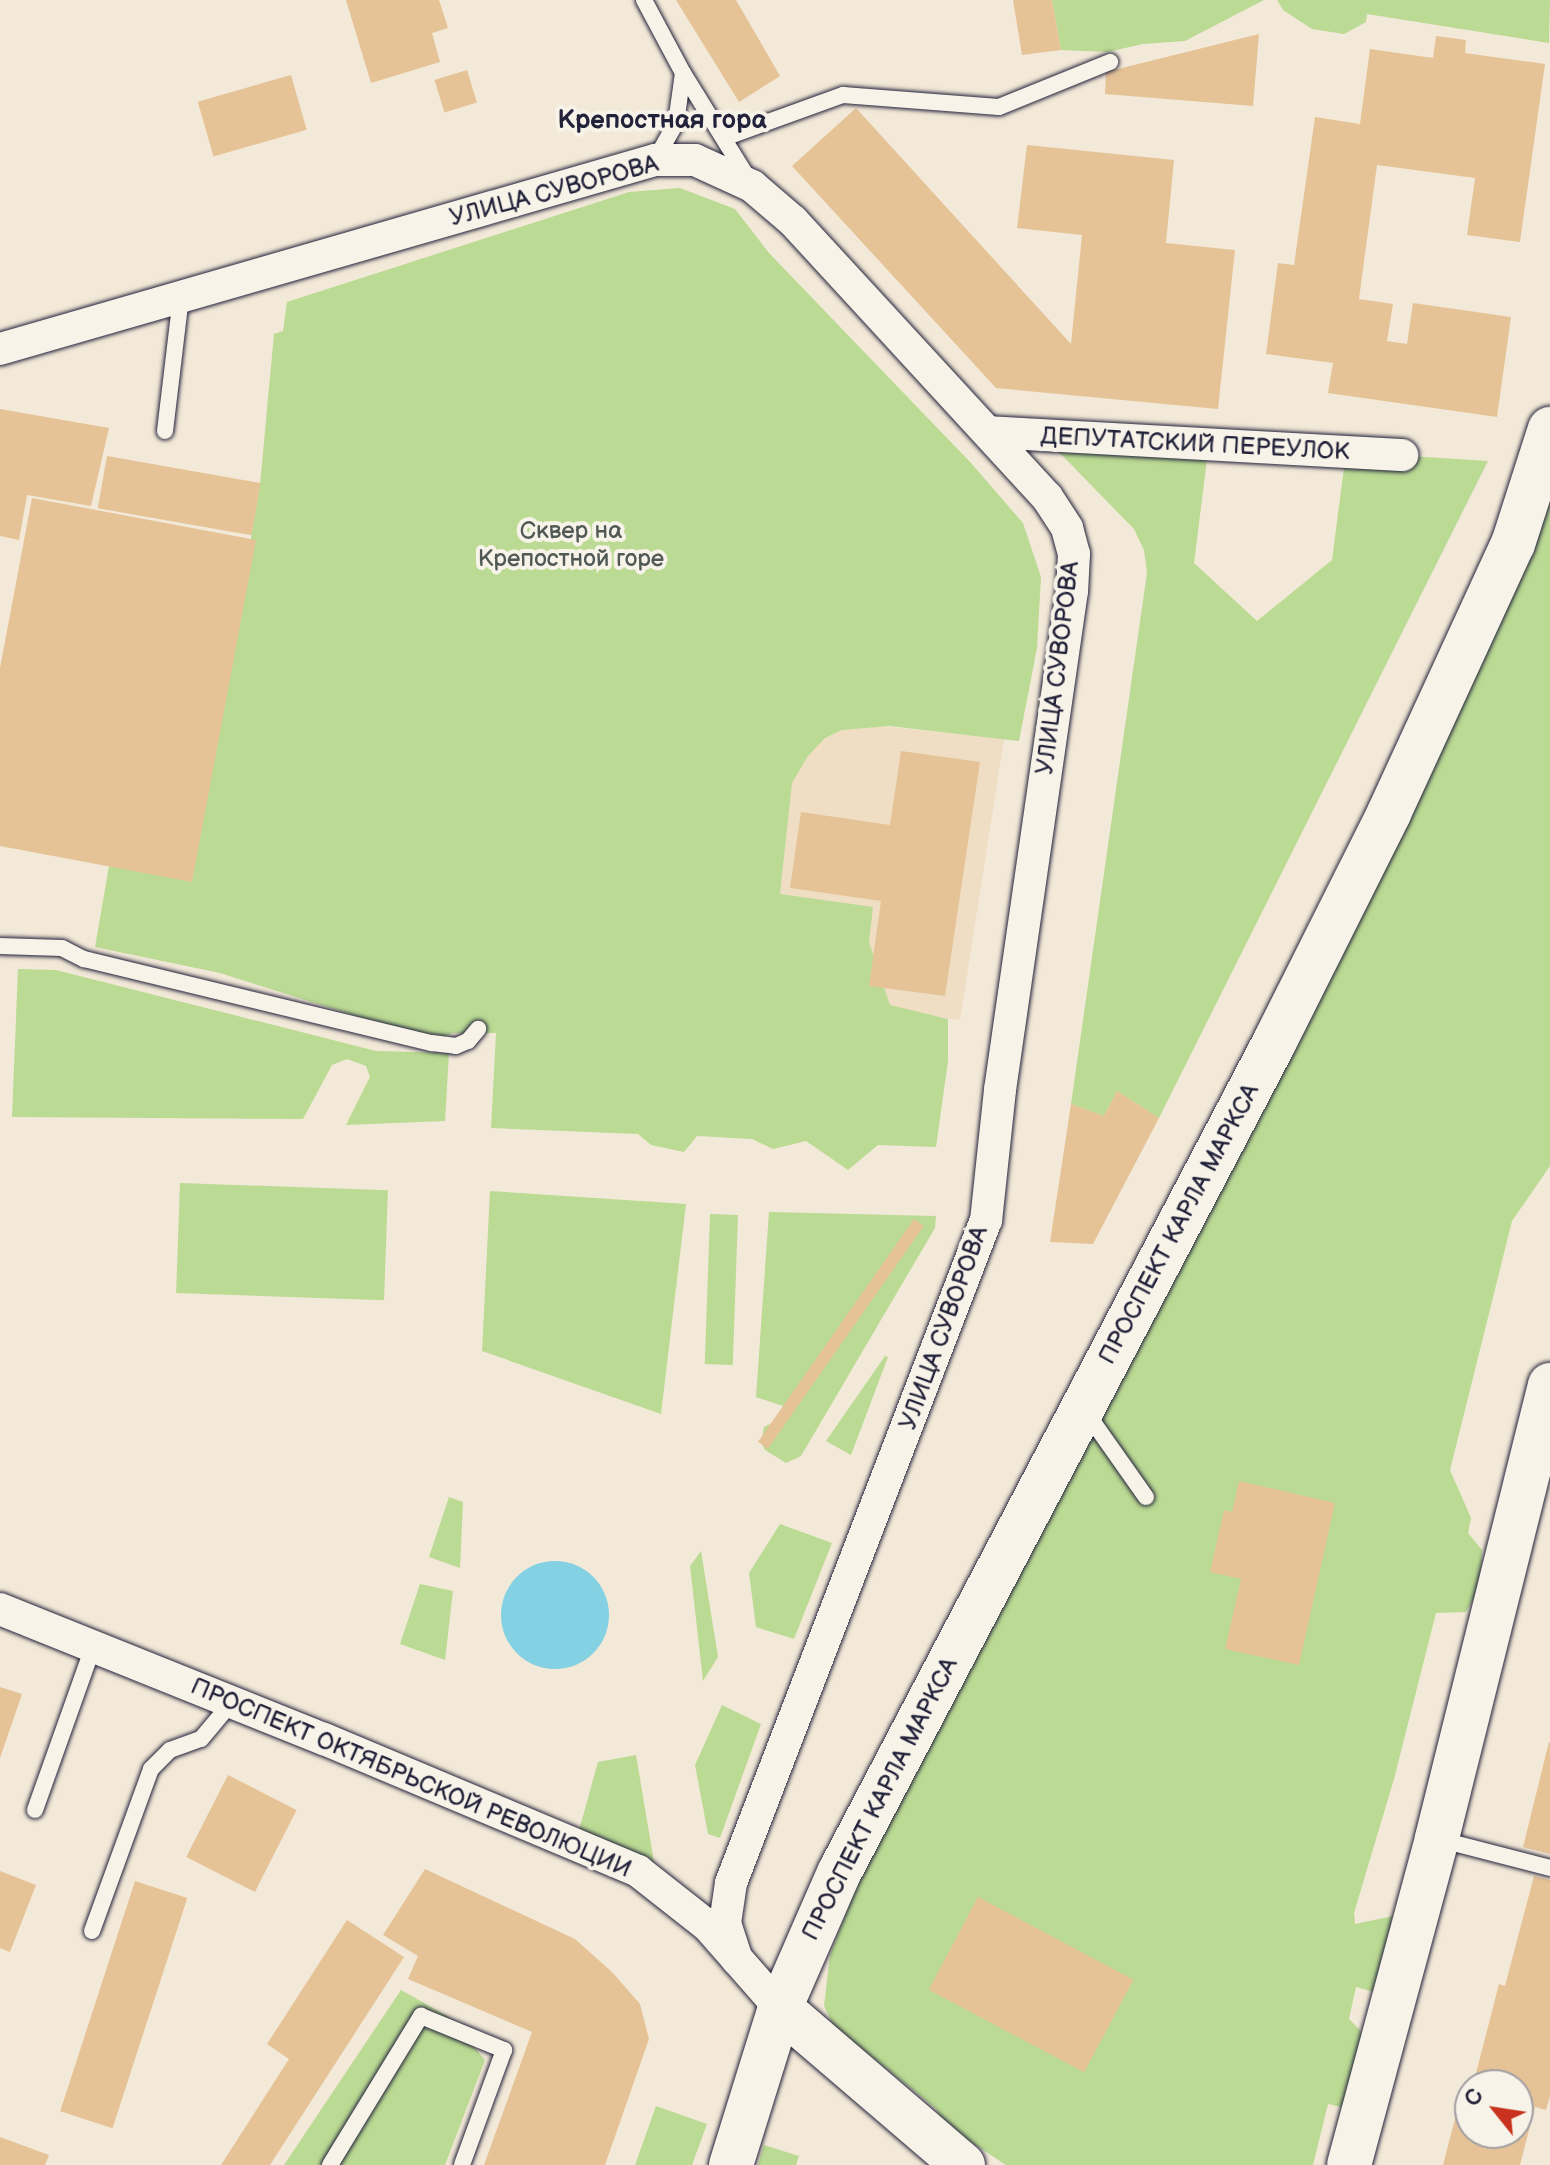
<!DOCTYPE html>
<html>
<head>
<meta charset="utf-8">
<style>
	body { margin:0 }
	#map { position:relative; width:1550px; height:2165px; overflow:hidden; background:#f3e9d8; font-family:"Balsamiq Sans",sans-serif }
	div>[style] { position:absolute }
	.built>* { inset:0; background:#efdec4 }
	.green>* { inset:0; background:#bbda93; transform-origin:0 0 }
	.water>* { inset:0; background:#84d1e3 }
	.round { border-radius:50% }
	.building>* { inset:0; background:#e5c397; transform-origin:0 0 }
	.roads { filter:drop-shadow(0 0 2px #22223b) drop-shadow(0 0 2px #22223b) }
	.lane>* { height:16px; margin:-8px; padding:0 8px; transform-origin:8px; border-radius:8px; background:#f7f3e8 }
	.street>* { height:32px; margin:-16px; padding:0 16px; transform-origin:16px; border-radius:16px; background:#f7f3e8 }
	.secondary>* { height:44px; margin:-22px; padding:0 22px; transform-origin:22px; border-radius:22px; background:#f7f3e8 }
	span { translate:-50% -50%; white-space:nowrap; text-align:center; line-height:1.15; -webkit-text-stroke:8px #f7f3e8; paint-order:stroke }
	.street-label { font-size:24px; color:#22223b }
	.park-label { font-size:24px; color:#505955 }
	.neighbourhood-label { font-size:26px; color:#22223b; font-weight:700 }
	.north { position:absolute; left:1454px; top:2069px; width:80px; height:80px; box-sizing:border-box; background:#f7f3e8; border:2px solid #a29fa3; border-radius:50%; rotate:300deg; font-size:22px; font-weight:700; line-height:32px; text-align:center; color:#22223b }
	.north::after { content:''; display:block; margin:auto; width:28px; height:36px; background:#c8321e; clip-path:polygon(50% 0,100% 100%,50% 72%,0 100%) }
</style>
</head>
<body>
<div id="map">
	<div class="built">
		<div style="clip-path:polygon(871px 725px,1004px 739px,960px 1020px,861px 1006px,780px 894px,792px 783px,808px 756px,825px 738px,842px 730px)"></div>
	</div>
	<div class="green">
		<div style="clip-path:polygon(1052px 0,1264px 0,1185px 41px,1143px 44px,1107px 52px,1061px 50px)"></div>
		<div style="clip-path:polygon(1277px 0,1550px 0,1549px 43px,1367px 14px,1366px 22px,1344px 34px,1312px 29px,1283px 10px)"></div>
		<div style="clip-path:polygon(680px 188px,735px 209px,769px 253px,971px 463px,1023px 523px,1041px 577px,1037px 648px,1019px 741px,889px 726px,842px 730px,825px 738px,808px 756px,792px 783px,780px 894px,873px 907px,869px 942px,890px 1005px,948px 1019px,948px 1061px,936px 1147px,878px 1145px,848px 1170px,806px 1141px,773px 1149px,752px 1139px,697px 1136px,684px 1152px,651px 1145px,638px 1134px,491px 1128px,496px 1033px,453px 1033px,443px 1037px,413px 1034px,220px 973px,95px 947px,109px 866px,192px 881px,260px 485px,274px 334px,283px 331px,287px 302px,629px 192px)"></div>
		<div style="clip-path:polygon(1052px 445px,1207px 459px,1194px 563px,1257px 621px,1332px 560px,1346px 452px,1488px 461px,1159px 1118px,1117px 1091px,1104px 1116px,1071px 1104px,1147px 573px,1144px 550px,1134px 529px)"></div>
		<div style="clip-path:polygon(1550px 483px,1550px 1166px,1512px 1221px,1450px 1470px,1471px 1518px,1468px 1533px,1482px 1550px,1480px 1588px,1466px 1612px,1436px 1613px,1394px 1779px,1354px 1913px,1355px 1924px,1393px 1916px,1374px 1992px,1356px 1987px,1349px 2019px,1360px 2030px,1367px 2053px,1345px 2108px,1328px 2104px,1313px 2165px,1006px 2165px,948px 2127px,935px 2108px,833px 2025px,824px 2006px,830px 1955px,876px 1835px)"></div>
		<div style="clip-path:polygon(18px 969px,56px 970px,376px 1051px,449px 1053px,445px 1121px,346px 1125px,370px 1077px,366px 1066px,347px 1059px,332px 1065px,303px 1119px,12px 1117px)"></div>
		<div style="left:180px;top:1183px;width:208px;height:110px;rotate:2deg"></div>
		<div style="clip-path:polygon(490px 1191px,686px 1204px,661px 1414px,482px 1351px)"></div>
		<div style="clip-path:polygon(769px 1212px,936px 1216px,935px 1228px,801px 1456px,786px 1463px,765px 1450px,761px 1442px,764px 1427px,776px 1421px,783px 1406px,756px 1397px)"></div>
		<div style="left:710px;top:1214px;width:28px;height:150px;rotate:2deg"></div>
		<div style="clip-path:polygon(885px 1356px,888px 1357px,851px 1455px,826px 1441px)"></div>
		<div style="clip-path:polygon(449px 1497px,463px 1502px,460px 1568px,429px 1557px)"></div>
		<div style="clip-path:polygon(780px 1524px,832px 1543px,794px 1639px,756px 1627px,749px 1573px)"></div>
		<div style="clip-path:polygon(701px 1551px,718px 1657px,703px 1681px,690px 1566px)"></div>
		<div style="clip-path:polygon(420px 1584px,453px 1591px,445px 1660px,400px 1644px)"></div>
		<div style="clip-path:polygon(722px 1705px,761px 1724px,720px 1838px,708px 1834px,695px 1765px)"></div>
		<div style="clip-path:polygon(636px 1755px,654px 1862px,578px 1834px,598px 1762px)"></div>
		<div style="clip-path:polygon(401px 1990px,449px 2017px,485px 2060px,445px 2165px,284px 2165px)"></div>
		<div style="clip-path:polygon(656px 2106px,707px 2124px,692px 2165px,635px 2165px)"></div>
		<div style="clip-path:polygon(764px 2145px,799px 2156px,796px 2165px,758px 2165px)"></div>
	</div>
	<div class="water">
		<div class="round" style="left:501px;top:1561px;width:108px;height:108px"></div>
	</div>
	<div class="building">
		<div style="clip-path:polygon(346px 0,439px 0,448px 28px,432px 33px,440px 62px,371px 83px)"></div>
		<div style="clip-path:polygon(676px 0,736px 0,780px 76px,739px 102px)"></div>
		<div style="clip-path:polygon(1013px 0,1052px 0,1061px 50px,1022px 55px)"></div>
		<div style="clip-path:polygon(1259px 34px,1253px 106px,1105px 94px,1106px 72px)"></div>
		<div style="clip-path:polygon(1436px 36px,1466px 40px,1465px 53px,1545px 64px,1520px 242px,1467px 235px,1475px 178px,1377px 165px,1359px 299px,1393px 304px,1387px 341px,1407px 344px,1413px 303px,1511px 317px,1497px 417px,1328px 393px,1333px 363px,1266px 354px,1278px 263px,1294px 265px,1315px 117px,1360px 124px,1370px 49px,1433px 58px)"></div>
		<div style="left:467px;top:70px;width:34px;height:34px;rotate:73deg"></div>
		<div style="left:291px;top:75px;width:57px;height:97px;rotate:74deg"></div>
		<div style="clip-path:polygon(856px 108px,1071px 344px,1082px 235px,1017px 228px,1027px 145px,1174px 160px,1166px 243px,1235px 250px,1218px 409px,996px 388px,792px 166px)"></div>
		<div style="clip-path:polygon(0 409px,109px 428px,91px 506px,27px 495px,19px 540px,0 536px)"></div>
		<div style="left:107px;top:456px;width:156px;height:53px;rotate:10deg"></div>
		<div style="clip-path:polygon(32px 498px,256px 540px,192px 882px,0 846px,0 668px)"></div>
		<div style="clip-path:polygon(901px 751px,980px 762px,945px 996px,869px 986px,881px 901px,790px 888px,801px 812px,890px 825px)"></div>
		<div style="clip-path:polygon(1117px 1091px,1159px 1118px,1093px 1244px,1050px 1242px,1071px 1104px,1104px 1116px)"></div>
		<div style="left:914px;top:1219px;width:12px;height:272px;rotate:35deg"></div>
		<div style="clip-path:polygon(1239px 1481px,1335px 1503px,1299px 1665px,1225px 1649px,1241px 1579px,1210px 1572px,1224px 1510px,1232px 1512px)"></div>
		<div style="clip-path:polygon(0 1687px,22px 1694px,0 1758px)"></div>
		<div style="clip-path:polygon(1549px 1742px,1550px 1743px,1550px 1854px,1523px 1847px)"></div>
		<div style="left:228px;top:1775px;width:77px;height:92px;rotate:27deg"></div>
		<div style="clip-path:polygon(425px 1869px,575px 1939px,612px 1972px,640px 2004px,649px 2039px,605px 2165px,484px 2165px,532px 2032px,408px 1979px,418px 1956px,383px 1935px)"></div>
		<div style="clip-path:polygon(0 1871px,36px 1885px,10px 1952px,0 1948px)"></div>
		<div style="clip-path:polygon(1534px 1876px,1550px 1880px,1550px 2096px,1546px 2110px,1535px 2107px,1520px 2165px,1443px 2165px,1463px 2088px,1470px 2090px,1470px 2133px,1518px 2133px,1518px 2085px,1473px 2085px,1499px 1984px,1505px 1986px)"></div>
		<div style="left:135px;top:1881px;width:55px;height:242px;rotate:18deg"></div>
		<div style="left:978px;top:1897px;width:176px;height:105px;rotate:28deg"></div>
		<div style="clip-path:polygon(347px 1920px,404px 1957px,270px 2165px,221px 2165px,289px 2059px,267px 2044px)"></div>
		<div style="clip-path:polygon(0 2137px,49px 2155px,45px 2165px,0 2165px)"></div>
	</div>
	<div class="roads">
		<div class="lane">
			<div style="left:644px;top:0;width:83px;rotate:61.9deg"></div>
			<div style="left:683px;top:73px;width:50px;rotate:98deg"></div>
			<div style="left:676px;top:123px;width:43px;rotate:119.6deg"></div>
			<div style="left:683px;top:73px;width:126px;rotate:58.3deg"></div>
			<div style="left:724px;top:138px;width:127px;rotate:-19.9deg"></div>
			<div style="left:843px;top:95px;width:156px;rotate:4.4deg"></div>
			<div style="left:999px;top:107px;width:120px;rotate:-22.1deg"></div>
			<div style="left:165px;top:431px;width:135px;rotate:-83.2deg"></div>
			<div style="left:0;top:946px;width:62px;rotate:1.8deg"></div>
			<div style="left:62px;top:948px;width:25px;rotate:27deg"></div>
			<div style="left:84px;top:959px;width:358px;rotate:13.6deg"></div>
			<div style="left:432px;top:1043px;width:24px;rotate:7deg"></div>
			<div style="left:456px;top:1046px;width:13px;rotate:-23deg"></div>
			<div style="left:468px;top:1041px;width:16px;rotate:-50deg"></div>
			<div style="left:1086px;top:1412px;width:104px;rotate:54.8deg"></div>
			<div style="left:35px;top:1810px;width:173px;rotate:-70.4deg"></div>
			<div style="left:1438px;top:1839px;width:116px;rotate:14.5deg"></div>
			<div style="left:92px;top:1931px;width:172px;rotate:-70deg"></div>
			<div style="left:151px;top:1769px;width:27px;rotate:-45deg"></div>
			<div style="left:170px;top:1750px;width:33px;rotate:-20deg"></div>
			<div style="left:201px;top:1739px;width:48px;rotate:-50deg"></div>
			<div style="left:330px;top:2165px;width:175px;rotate:-58.6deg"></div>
			<div style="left:421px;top:2016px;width:90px;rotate:22.3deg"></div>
			<div style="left:504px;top:2050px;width:122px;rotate:110.1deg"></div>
		</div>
		<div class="street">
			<div style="left:0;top:349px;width:682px;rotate:-16.1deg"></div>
			<div style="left:655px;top:160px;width:40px"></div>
			<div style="left:695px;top:160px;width:63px;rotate:24.5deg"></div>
			<div style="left:752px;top:186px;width:54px;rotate:40.5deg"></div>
			<div style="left:793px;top:221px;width:375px;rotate:47.4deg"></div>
			<div style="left:1047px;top:497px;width:37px;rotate:57deg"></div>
			<div style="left:1067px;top:528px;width:27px;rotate:75deg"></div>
			<div style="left:1074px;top:554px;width:37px;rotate:93deg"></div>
			<div style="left:1072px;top:591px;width:504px;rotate:98.21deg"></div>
			<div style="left:1000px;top:1090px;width:131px;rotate:96.1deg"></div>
			<div style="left:986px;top:1220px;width:710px;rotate:111.04deg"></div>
			<div style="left:731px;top:1883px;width:40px;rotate:98.5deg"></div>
			<div style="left:725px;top:1923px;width:38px;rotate:72deg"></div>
			<div style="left:988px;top:432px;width:415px;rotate:3.2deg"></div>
			<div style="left:0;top:1609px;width:349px;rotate:21.9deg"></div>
			<div style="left:324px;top:1739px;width:341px;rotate:22.8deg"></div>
			<div style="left:638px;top:1871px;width:89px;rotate:38.2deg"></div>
			<div style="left:708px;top:1926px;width:109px;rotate:48.7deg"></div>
		</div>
		<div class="secondary">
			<div style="left:780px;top:2008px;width:241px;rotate:40.6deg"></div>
			<div style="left:731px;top:2165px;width:164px;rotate:-72.7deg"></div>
			<div style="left:780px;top:2008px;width:147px;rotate:-66.4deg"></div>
			<div style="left:839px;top:1873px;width:939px;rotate:-62.34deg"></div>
			<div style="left:1275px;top:1041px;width:255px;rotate:-63.4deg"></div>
			<div style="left:1389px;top:813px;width:296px;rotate:-65.3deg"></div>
			<div style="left:1513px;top:544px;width:121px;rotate:-72.2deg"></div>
			<div style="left:1349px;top:2165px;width:339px;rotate:-74.9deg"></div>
			<div style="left:1437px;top:1838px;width:467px;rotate:-76deg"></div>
		</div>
	</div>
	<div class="street-label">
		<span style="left:554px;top:191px;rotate:-15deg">УЛИЦА СУВОРОВА</span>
		<span style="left:1195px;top:444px;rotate:3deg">ДЕПУТАТСКИЙ ПЕРЕУЛОК</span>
		<span style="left:1058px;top:668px;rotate:-83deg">УЛИЦА СУВОРОВА</span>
		<span style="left:1179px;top:1224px;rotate:-62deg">ПРОСПЕКТ КАРЛА МАРКСА</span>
		<span style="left:944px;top:1328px;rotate:-70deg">УЛИЦА СУВОРОВА</span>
		<span style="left:411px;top:1778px;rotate:23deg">ПРОСПЕКТ ОКТЯБРЬСКОЙ РЕВОЛЮЦИИ</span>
		<span style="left:880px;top:1799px;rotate:-63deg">ПРОСПЕКТ КАРЛА МАРКСА</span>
	</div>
	<div class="park-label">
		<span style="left:571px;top:545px">Сквер на<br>Крепостной горе</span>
	</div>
	<div class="neighbourhood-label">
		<span style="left:662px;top:121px">Крепостная гора</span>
	</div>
	<div class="north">С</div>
</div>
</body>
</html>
